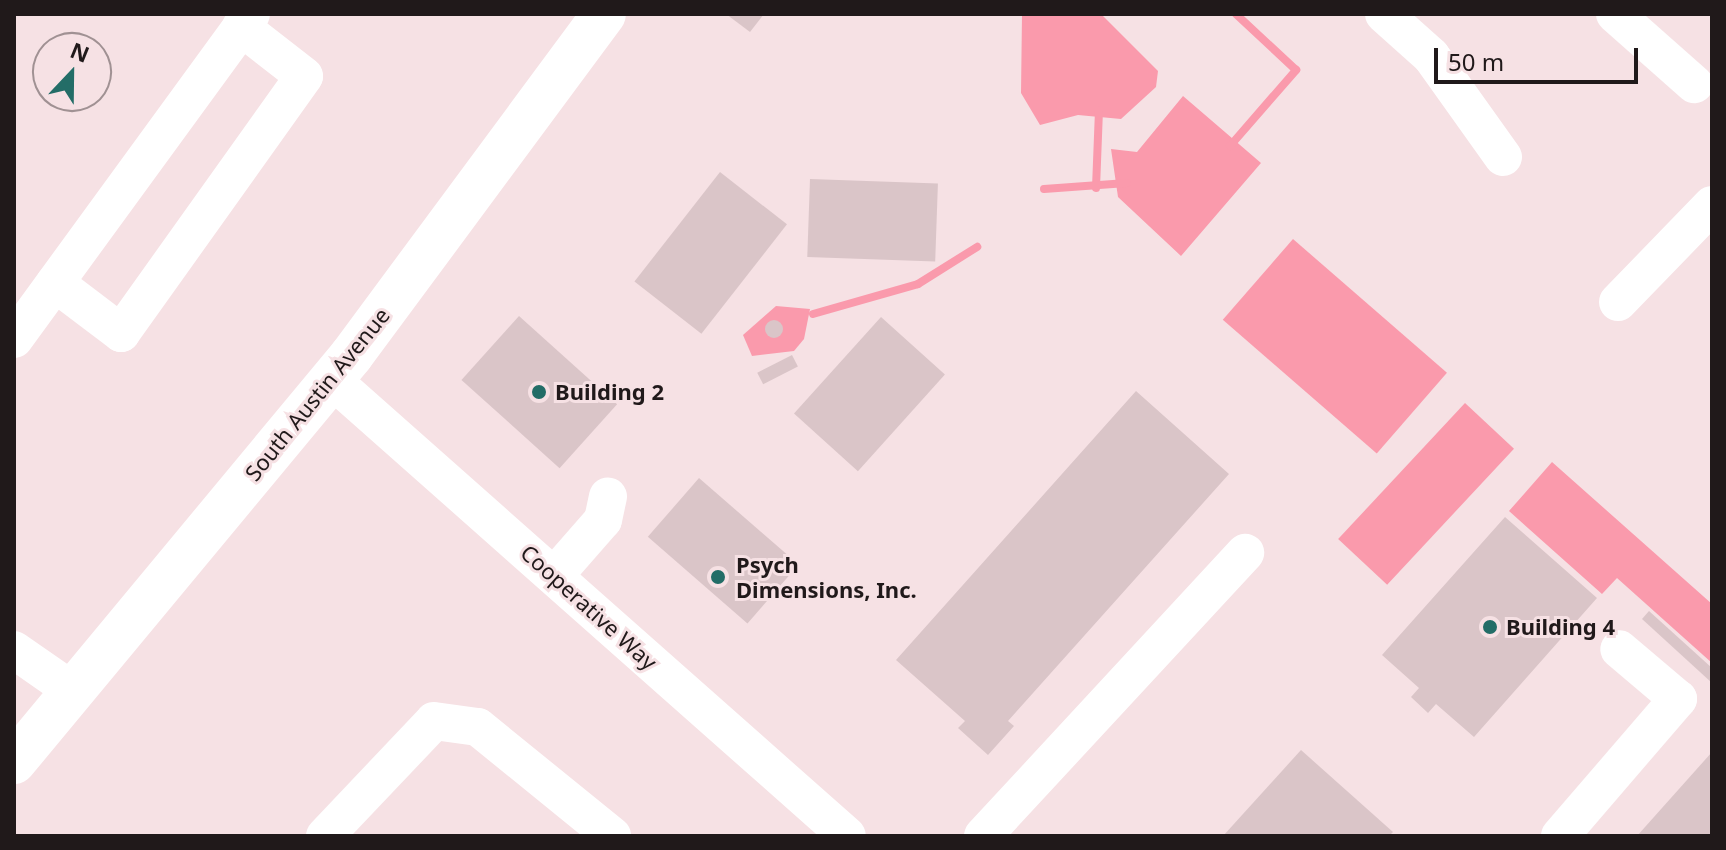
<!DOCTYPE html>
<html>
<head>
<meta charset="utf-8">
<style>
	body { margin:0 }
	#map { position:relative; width:1726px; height:850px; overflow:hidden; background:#f6e1e4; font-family:"Noto Sans",sans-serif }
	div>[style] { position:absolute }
	.water>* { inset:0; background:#fa9aac; transform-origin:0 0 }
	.stream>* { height:8px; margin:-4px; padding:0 4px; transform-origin:4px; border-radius:4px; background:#fa9aac }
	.building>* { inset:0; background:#dac5c8; transform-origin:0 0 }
	.round { border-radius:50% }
	.minor>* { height:38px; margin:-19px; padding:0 19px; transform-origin:19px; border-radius:19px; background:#fff }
	.major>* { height:44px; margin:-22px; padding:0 22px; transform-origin:22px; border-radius:22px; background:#fff }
	.dots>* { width:22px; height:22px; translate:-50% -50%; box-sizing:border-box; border:4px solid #f6e1e4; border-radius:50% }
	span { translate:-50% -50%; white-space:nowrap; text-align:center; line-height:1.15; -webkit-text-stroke:6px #f6e1e4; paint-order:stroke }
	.poi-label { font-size:22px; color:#20191a; font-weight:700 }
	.left { translate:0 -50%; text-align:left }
	.street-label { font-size:22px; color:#20191a }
	.frame { position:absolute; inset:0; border:16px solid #20191a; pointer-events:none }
	.north { position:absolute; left:32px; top:32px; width:80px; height:80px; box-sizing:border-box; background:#f6e1e4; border:2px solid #a09193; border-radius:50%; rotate:22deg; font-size:22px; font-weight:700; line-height:32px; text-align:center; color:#20191a }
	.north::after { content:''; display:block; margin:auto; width:28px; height:36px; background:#236d67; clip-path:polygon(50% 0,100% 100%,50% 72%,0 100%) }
	.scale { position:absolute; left:1434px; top:48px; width:204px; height:36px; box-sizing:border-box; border:4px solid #20191a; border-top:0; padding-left:10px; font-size:24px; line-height:28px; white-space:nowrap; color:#20191a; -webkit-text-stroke:6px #f6e1e4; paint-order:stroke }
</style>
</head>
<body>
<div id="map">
	<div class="water">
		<div style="clip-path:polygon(1022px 14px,1101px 14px,1158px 71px,1156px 87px,1121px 119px,1078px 115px,1040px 125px,1021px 93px)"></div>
		<div style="clip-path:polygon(1183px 96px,1261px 163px,1181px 256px,1118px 197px,1111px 149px,1137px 152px)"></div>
		<div style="left:1293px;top:239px;width:204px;height:107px;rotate:41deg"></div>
		<div style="clip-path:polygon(776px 306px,810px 309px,804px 339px,794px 351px,752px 356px,743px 335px)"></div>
		<div style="left:1465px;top:403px;width:67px;height:186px;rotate:43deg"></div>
		<div style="clip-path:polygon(1552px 462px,1712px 604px,1712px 663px,1617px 578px,1602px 594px,1509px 511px)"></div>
	</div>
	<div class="stream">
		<div style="left:1230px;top:146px;width:101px;rotate:-49deg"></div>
		<div style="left:1296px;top:70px;width:82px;rotate:-137deg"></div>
		<div style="left:1096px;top:188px;width:78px;rotate:-87.8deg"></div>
		<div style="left:1044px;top:189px;width:83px;rotate:-4.1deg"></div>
		<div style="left:813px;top:314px;width:109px;rotate:-15.9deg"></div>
		<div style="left:918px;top:284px;width:70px;rotate:-32.1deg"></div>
	</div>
	<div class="building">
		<div style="clip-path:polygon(726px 14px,764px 14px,750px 32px)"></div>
		<div style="left:720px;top:172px;width:85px;height:139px;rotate:38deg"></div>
		<div style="left:810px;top:179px;width:128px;height:78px;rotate:2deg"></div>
		<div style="left:519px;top:316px;width:132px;height:86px;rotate:42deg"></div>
		<div style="left:881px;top:317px;width:86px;height:130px;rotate:42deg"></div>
		<div class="round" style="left:765px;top:320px;width:18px;height:18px"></div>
		<div style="left:792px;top:355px;width:13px;height:39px;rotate:63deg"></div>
		<div style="clip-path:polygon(1136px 391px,1229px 474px,1008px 721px,1014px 726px,988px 755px,958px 728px,965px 721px,896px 660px)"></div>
		<div style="left:699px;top:478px;width:132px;height:78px;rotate:41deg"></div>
		<div style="clip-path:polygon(1505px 517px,1597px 598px,1474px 737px,1436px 704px,1428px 713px,1411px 697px,1419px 688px,1382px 655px)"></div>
		<div style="clip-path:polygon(1649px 611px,1712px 668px,1712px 683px,1642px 619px)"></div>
		<div style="clip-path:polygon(1301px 750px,1393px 832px,1389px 836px,1223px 836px)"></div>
		<div style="clip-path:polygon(1712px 752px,1712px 836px,1637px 836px)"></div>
	</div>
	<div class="minor">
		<div style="left:1384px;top:14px;width:63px;rotate:41.8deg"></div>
		<div style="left:1431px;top:56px;width:124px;rotate:54.5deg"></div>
		<div style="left:1615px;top:14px;width:106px;rotate:41.5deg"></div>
		<div style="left:55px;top:283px;width:83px;rotate:37.1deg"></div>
		<div style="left:121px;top:333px;width:315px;rotate:-54.5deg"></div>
		<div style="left:304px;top:76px;width:80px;rotate:-142.1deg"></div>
		<div style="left:1618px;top:302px;width:135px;rotate:-45.9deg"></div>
		<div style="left:14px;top:339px;width:402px;rotate:-53.9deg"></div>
		<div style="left:331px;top:379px;width:689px;rotate:41.53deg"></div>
		<div style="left:554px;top:576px;width:74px;rotate:-48.8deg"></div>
		<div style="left:603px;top:520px;width:24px;rotate:-78deg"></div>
		<div style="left:14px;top:650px;width:72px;rotate:34.8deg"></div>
		<div style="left:325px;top:836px;width:158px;rotate:-46.5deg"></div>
		<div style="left:434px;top:721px;width:44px;rotate:7.8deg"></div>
		<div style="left:478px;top:727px;width:173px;rotate:39.1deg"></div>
		<div style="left:983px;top:836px;width:386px;rotate:-47.2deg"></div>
		<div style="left:1560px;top:836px;width:181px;rotate:-49.3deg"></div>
		<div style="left:1678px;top:699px;width:77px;rotate:-139.7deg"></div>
	</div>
	<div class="major">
		<div style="left:14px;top:762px;width:528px;rotate:-50.31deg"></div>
		<div style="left:351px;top:356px;width:425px;rotate:-53.5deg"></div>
	</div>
	<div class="dots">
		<div style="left:539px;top:392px;background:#236d67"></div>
		<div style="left:718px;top:577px;background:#236d67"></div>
		<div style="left:1490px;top:627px;background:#236d67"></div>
	</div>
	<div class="poi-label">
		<span class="left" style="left:555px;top:392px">Building 2</span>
		<span class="left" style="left:736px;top:577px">Psych<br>Dimensions, Inc.</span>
		<span class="left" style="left:1506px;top:627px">Building 4</span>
	</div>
	<div class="street-label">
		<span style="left:317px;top:394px;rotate:-51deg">South Austin Avenue</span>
		<span style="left:589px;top:607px;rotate:42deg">Cooperative Way</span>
	</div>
	<div class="frame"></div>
	<div class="north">N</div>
	<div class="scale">50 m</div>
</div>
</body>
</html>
